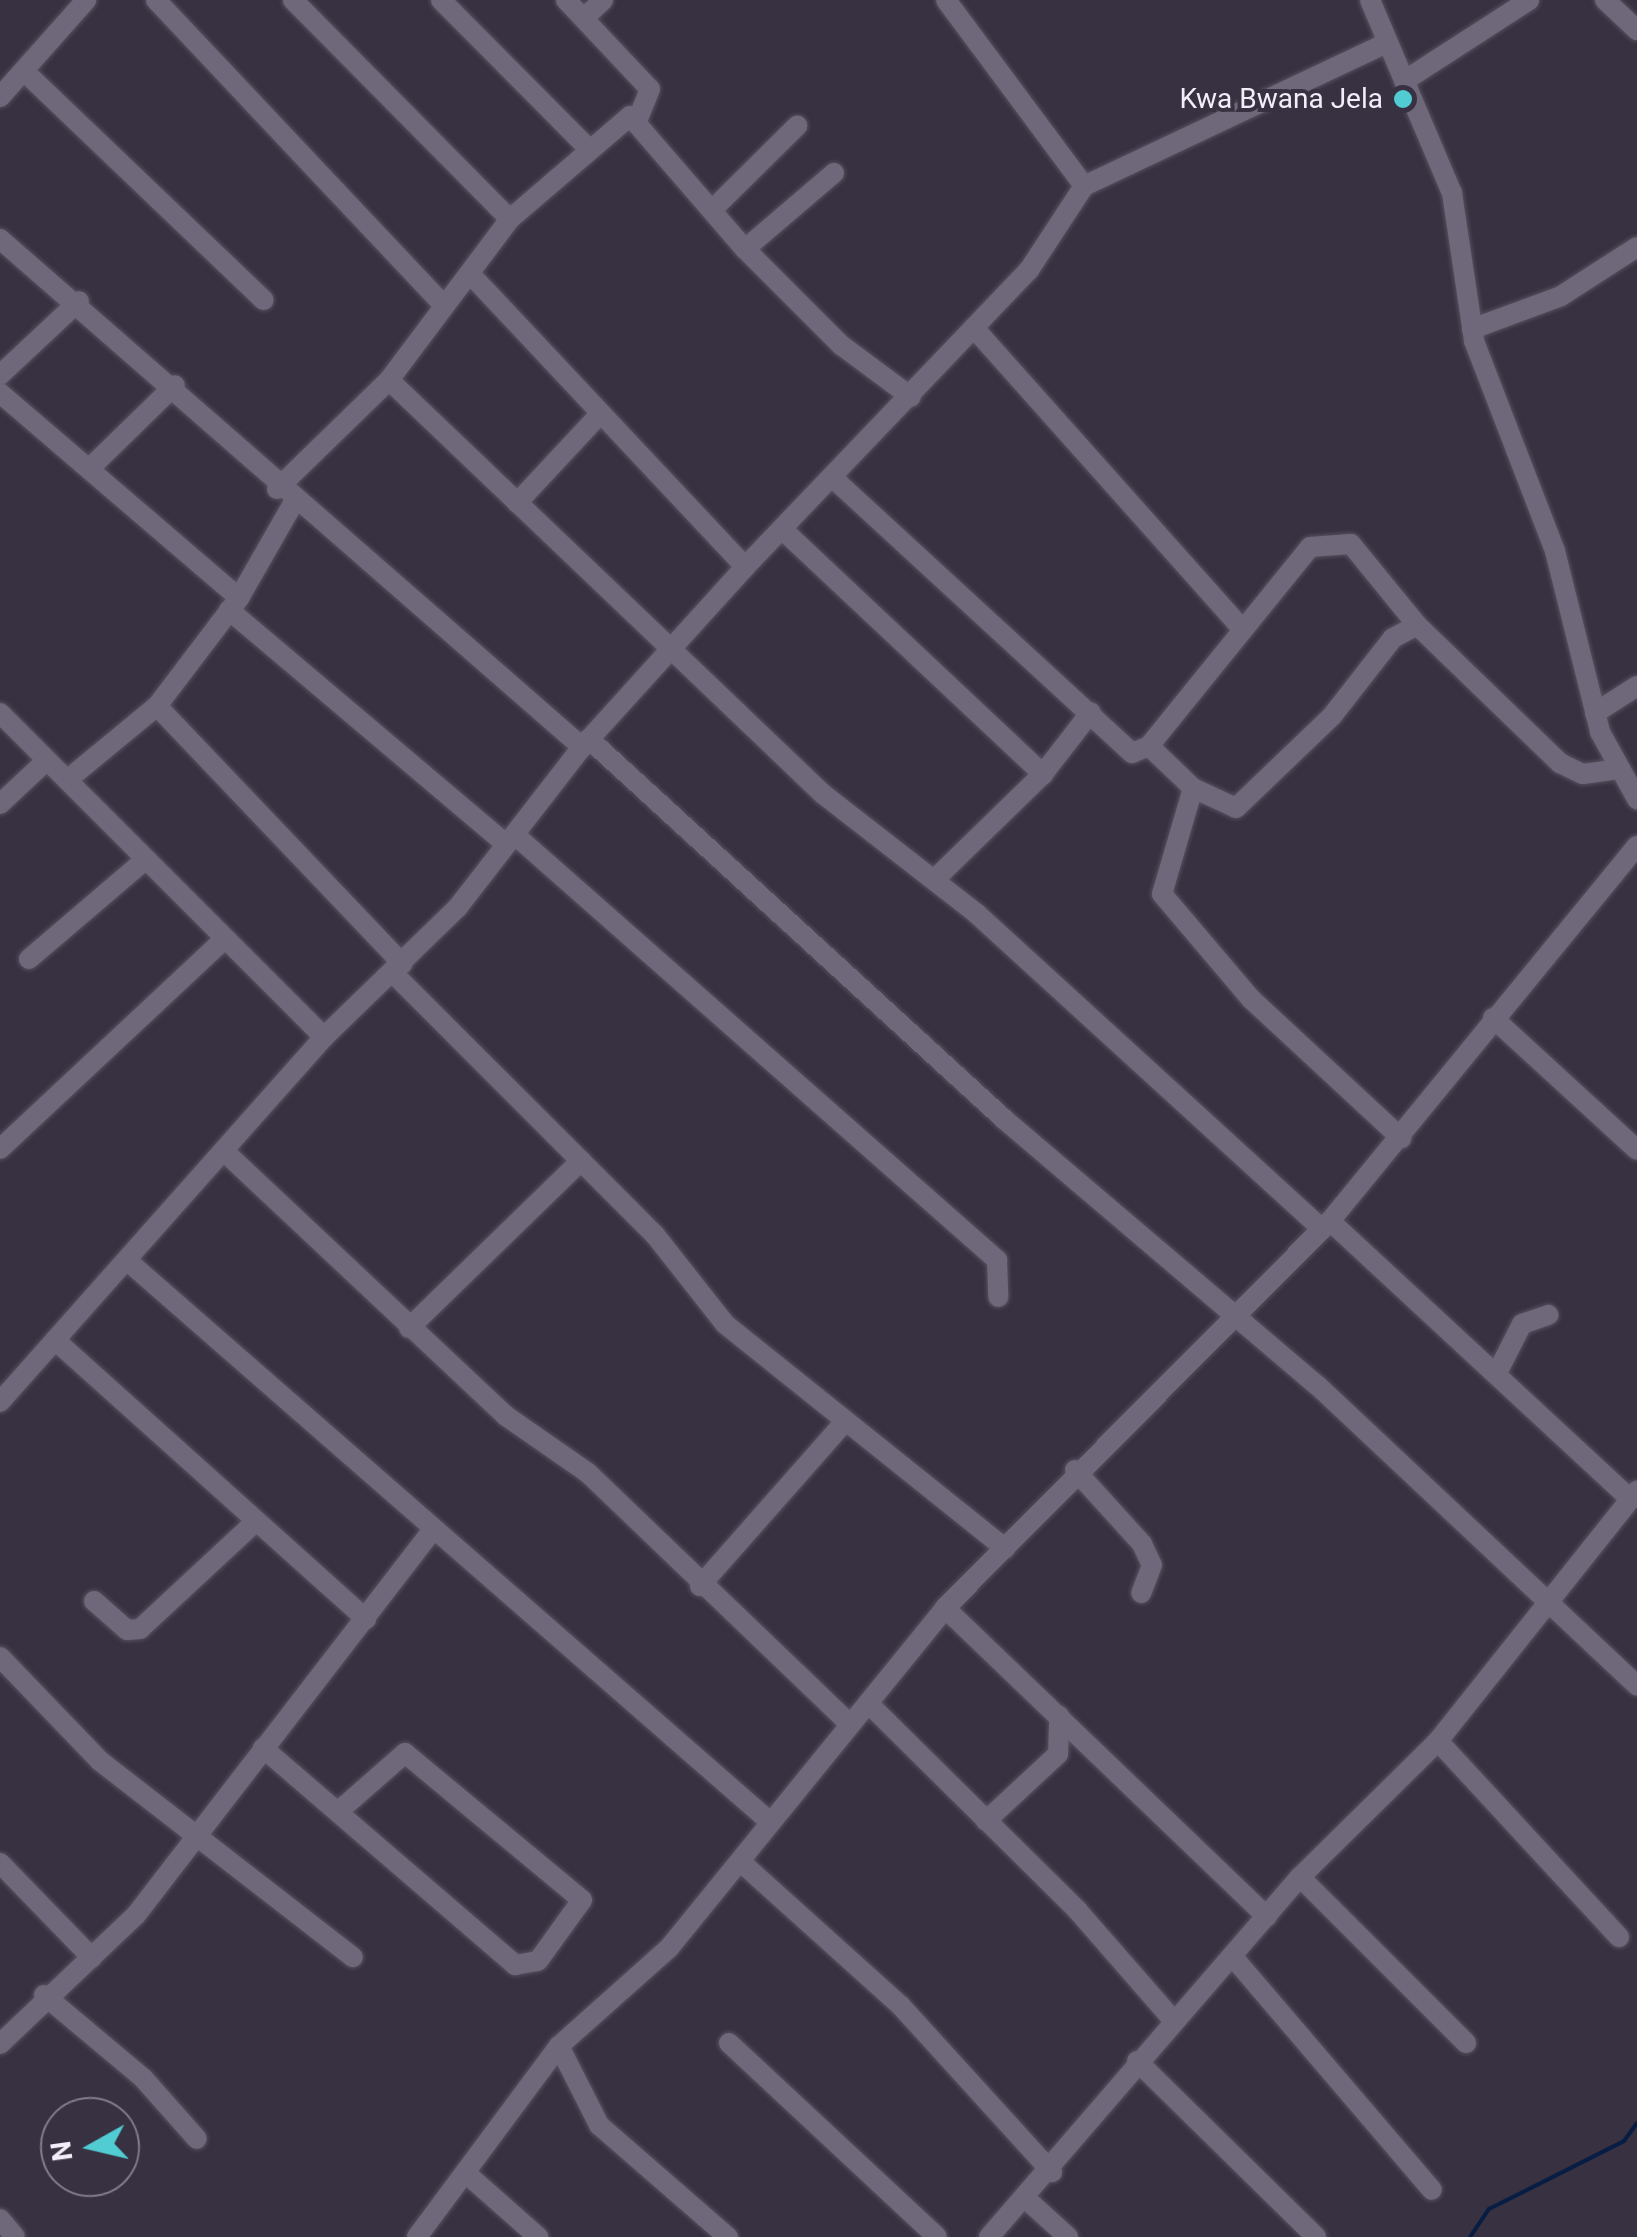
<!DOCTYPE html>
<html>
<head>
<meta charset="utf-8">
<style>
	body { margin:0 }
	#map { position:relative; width:1637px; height:2237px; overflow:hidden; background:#373141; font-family:Roboto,sans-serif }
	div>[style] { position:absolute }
	.stream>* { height:4px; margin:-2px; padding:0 2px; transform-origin:2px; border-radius:2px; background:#081d44 }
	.roads { filter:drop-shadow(0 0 2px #56505e) drop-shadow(0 0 2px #56505e) }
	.minor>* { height:20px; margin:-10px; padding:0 10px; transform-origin:10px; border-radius:10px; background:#6f687b }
	.dots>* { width:28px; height:28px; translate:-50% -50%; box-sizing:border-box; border:5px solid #373141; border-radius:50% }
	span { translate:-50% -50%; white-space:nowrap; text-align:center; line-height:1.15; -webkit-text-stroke:8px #373141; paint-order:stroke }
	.poi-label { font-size:28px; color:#f2eef9 }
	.right { translate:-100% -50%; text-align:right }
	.north { position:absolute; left:40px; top:2097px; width:100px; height:100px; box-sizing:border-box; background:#373141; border:2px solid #827d8b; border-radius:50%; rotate:262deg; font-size:28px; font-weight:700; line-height:40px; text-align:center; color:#f2eef9 }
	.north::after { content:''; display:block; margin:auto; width:35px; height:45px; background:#51ccd3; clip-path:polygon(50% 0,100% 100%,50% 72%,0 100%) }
</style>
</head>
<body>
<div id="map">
	<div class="stream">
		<div style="left:1470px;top:2237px;width:34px;rotate:-56deg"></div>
		<div style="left:1489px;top:2209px;width:151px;rotate:-26.7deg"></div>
		<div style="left:1624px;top:2141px;width:22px;rotate:-54deg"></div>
	</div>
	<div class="roads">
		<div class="minor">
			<div style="left:156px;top:0;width:420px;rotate:46.7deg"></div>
			<div style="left:293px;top:0;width:308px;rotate:45.3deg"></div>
			<div style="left:441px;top:0;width:210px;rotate:45.2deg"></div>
			<div style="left:566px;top:0;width:122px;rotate:46.7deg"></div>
			<div style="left:650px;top:89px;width:29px;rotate:112deg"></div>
			<div style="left:946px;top:0;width:232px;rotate:53.4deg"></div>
			<div style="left:1370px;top:0;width:210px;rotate:67deg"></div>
			<div style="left:1452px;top:193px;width:150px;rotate:81.5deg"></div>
			<div style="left:1474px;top:341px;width:225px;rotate:68.9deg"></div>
			<div style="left:1555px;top:551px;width:187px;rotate:76deg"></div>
			<div style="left:1600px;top:732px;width:77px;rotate:61.1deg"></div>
			<div style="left:1605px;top:0;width:44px;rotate:43.2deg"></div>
			<div style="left:584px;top:18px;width:26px;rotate:-43deg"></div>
			<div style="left:25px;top:72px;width:330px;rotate:43.7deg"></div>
			<div style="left:1404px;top:81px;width:149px;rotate:-32.9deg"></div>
			<div style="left:0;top:97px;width:130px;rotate:-48.4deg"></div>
			<div style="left:712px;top:210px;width:120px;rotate:-44.7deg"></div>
			<div style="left:0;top:239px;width:773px;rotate:41.12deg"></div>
			<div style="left:745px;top:249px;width:117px;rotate:-40.5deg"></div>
			<div style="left:474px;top:278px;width:396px;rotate:46.8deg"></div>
			<div style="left:974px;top:328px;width:403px;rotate:48.3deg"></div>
			<div style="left:1472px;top:329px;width:95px;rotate:-20.3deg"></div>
			<div style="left:1561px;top:296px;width:90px;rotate:-32.8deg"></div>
			<div style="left:0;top:375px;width:108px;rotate:-43.1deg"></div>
			<div style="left:389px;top:380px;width:600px;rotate:43.65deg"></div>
			<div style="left:823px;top:794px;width:195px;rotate:37.9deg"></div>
			<div style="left:977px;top:914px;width:467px;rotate:42.4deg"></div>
			<div style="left:0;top:393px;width:315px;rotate:40.6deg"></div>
			<div style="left:91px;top:467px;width:117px;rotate:-44.3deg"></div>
			<div style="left:834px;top:479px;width:405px;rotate:42.6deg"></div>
			<div style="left:1132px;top:753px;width:18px;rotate:-22deg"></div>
			<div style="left:1149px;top:746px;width:256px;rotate:-51deg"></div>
			<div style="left:1310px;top:547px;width:41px;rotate:-4.2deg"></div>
			<div style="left:1351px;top:544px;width:104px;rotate:50.8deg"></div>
			<div style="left:277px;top:489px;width:156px;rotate:-44.2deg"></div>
			<div style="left:389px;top:380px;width:201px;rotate:-53.1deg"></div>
			<div style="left:510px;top:219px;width:158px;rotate:-40.6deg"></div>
			<div style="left:630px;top:116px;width:176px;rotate:49.2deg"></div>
			<div style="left:745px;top:249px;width:136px;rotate:45deg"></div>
			<div style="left:841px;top:345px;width:87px;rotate:36.6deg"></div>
			<div style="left:517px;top:503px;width:120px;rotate:-47deg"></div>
			<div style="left:783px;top:530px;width:357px;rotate:43.2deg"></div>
			<div style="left:229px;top:610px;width:363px;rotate:40.2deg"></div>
			<div style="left:157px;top:706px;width:356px;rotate:46.4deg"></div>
			<div style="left:0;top:713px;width:458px;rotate:45deg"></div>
			<div style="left:1595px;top:713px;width:50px;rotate:-32.7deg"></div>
			<div style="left:589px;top:739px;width:563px;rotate:42.48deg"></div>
			<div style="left:1004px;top:1119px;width:411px;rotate:40.4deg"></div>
			<div style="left:1317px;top:1385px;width:439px;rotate:43.2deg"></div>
			<div style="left:1149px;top:746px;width:61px;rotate:43.7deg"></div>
			<div style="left:1193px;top:788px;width:47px;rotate:24.9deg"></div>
			<div style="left:1236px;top:808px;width:133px;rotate:-43.8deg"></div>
			<div style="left:1332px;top:716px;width:99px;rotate:-52deg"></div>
			<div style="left:1393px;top:638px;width:27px;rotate:-28deg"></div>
			<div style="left:1417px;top:625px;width:199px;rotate:44deg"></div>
			<div style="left:1560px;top:763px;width:25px;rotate:26deg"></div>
			<div style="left:1583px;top:774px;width:30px;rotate:-8deg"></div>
			<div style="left:72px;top:776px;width:110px;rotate:-39.5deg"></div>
			<div style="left:157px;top:706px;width:136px;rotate:-52.8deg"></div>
			<div style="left:239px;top:598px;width:111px;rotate:-60.2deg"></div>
			<div style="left:1193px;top:788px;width:110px;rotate:106.3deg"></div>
			<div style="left:1162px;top:894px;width:138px;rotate:49.7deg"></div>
			<div style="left:1251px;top:999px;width:205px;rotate:42.8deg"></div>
			<div style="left:0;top:804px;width:64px;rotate:-43.1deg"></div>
			<div style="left:515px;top:835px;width:643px;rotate:41.4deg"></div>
			<div style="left:997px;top:1260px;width:37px;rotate:88deg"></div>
			<div style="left:935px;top:879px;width:151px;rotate:-44.2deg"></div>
			<div style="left:1043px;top:774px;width:78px;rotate:-52.3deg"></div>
			<div style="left:29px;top:959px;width:153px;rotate:-40.5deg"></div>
			<div style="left:395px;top:975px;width:368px;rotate:45deg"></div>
			<div style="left:655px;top:1235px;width:113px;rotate:51.8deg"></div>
			<div style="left:725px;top:1324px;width:359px;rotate:38.7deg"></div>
			<div style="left:1493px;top:1018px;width:195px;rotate:42.5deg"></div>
			<div style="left:0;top:1149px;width:303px;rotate:-43.1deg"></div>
			<div style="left:227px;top:1154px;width:383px;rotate:43.2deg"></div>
			<div style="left:506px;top:1416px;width:100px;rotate:34.8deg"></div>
			<div style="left:588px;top:1473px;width:360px;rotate:43.8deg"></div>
			<div style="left:1330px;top:1221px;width:409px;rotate:42.8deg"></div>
			<div style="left:130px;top:1263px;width:848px;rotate:41.13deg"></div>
			<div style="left:409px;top:1328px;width:240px;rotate:-44.2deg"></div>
			<div style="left:55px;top:1340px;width:418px;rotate:41.9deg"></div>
			<div style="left:1497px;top:1373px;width:55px;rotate:-63deg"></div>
			<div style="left:1522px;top:1324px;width:28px;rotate:-19deg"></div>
			<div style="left:0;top:1402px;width:488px;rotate:-48.4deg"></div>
			<div style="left:324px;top:1037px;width:187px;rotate:-44.1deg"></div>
			<div style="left:458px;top:907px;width:202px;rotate:-52.2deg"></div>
			<div style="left:582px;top:747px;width:243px;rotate:-47.8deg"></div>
			<div style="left:745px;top:567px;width:411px;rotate:-46.3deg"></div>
			<div style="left:1029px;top:270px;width:100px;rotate:-56.8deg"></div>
			<div style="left:1084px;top:186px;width:334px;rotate:-25.3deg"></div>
			<div style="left:1075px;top:1470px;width:100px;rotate:47.8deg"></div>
			<div style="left:1142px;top:1544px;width:23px;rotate:65deg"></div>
			<div style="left:1152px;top:1565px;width:30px;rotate:111deg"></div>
			<div style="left:700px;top:1586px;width:216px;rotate:-48.6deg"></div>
			<div style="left:94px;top:1601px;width:44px;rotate:41.3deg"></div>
			<div style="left:127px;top:1630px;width:13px;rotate:-4deg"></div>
			<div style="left:140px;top:1629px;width:157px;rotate:-42.9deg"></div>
			<div style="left:945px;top:1608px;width:446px;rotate:43.8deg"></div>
			<div style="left:0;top:1657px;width:144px;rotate:46.1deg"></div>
			<div style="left:100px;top:1761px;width:320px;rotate:37.8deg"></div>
			<div style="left:868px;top:1703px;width:296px;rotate:44.7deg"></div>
			<div style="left:1078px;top:1911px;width:145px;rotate:48.9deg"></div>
			<div style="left:1438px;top:1741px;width:267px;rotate:47.3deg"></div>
			<div style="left:263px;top:1748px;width:333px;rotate:40.7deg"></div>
			<div style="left:515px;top:1965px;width:23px;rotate:-10deg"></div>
			<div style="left:538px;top:1961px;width:75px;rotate:-54.2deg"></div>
			<div style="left:582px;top:1900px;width:230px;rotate:-140.3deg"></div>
			<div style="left:405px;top:1753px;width:88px;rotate:138.7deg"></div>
			<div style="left:986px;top:1821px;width:98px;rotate:-42.9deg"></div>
			<div style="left:1058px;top:1754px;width:38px;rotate:-88deg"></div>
			<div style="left:741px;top:1862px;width:214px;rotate:42deg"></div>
			<div style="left:900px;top:2005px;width:226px;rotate:47.7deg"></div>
			<div style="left:0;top:1863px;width:132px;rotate:45.9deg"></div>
			<div style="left:1300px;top:1877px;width:235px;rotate:45deg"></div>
			<div style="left:1233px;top:1957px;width:306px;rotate:49.5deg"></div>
			<div style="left:44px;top:1995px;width:129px;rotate:40deg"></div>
			<div style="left:143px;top:2078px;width:81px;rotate:48.5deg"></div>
			<div style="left:729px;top:2043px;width:284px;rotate:43deg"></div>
			<div style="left:0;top:2044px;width:187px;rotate:-43.5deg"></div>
			<div style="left:136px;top:1915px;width:486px;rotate:-52.4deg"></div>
			<div style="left:559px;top:2046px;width:89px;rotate:63.1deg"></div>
			<div style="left:599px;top:2125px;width:171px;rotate:41deg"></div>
			<div style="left:1137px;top:2061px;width:251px;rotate:44.5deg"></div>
			<div style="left:468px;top:2175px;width:94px;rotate:41.5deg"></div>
			<div style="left:1025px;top:2198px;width:58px;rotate:42.2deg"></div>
			<div style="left:0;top:2219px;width:23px;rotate:50deg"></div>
			<div style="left:417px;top:2237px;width:238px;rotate:-53.4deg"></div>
			<div style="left:559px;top:2046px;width:147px;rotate:-41.7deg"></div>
			<div style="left:669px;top:1948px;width:438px;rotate:-50.9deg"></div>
			<div style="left:945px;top:1608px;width:546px;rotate:-45.15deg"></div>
			<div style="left:1330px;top:1221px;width:485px;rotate:-50.7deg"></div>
			<div style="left:989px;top:2237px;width:476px;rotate:-49.2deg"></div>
			<div style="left:1300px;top:1877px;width:194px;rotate:-44.6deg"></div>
			<div style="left:1438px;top:1741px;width:320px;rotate:-51.5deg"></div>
		</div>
	</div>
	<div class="dots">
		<div style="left:1403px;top:99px;background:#51ccd3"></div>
	</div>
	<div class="poi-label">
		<span class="right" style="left:1383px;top:99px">Kwa Bwana Jela</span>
	</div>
	<div class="north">N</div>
</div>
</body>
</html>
